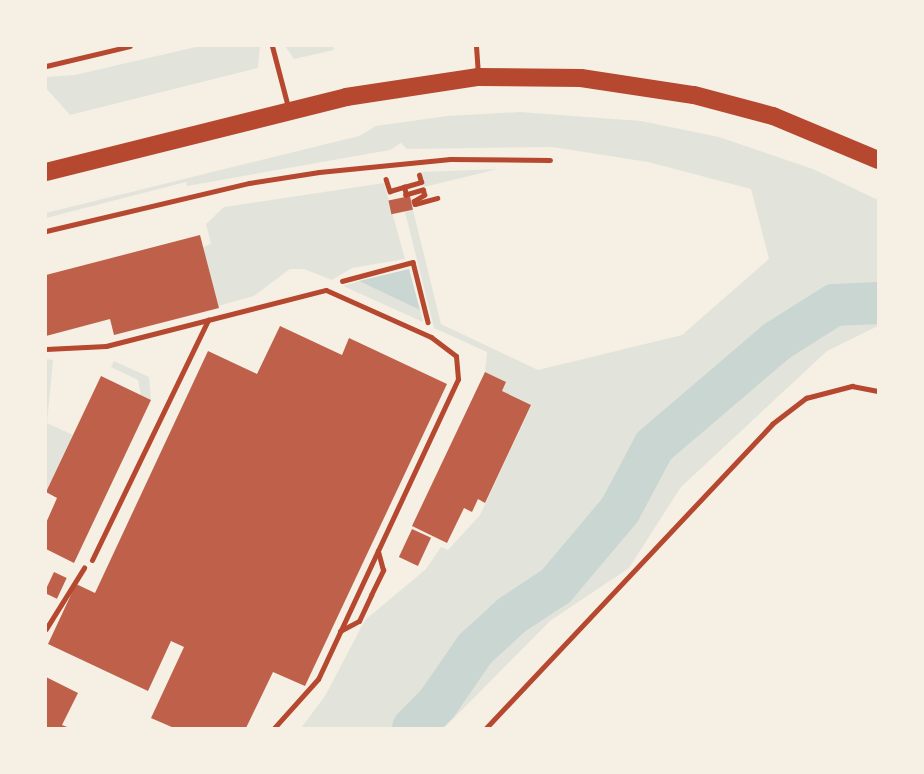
<!DOCTYPE html>
<html>
<head>
<meta charset="utf-8">
<style>
	body { margin:0 }
	#map { position:relative; width:924px; height:774px; overflow:hidden; background:#f6efe4; font-family:"Fira Sans Condensed",sans-serif }
	div>[style] { position:absolute }
	.green>* { inset:0; background:#e2e4dc }
	.water>* { inset:0; background:#c9d6d2 }
	.river>* { height:42px; margin:-21px; padding:0 21px; transform-origin:21px; border-radius:21px; background:#c9d6d2 }
	.building>* { inset:0; background:#bf614a; transform-origin:0 0 }
	.path>* { height:4.5px; margin:-2.25px; padding:0 2.25px; transform-origin:2.25px; border-radius:2.25px; background:#b5482f }
	.service>* { height:5px; margin:-2.5px; padding:0 2.5px; transform-origin:2.5px; border-radius:2.5px; background:#b5482f }
	.primary>* { height:18px; margin:-9px; padding:0 9px; transform-origin:9px; border-radius:9px; background:#b5482f }
	span { translate:-50% -50%; white-space:nowrap; text-align:center; line-height:1.15; -webkit-text-stroke:7px #f6efe4; paint-order:stroke }
	.frame { position:absolute; inset:0; border:47px solid #f6efe4; pointer-events:none }
</style>
</head>
<body>
<div id="map">
	<div class="green">
		<div style="clip-path:polygon(200px 46px,260px 46px,258px 68px,70px 115px,46px 88px,46px 77px,75px 75px)"></div>
		<div style="clip-path:polygon(285px 46px,333px 46px,334px 50px,294px 59px)"></div>
		<div style="clip-path:polygon(520px 112px,641px 121px,719px 137px,813px 169px,878px 200px,878px 326px,827px 351px,681px 487px,629px 568px,550px 621px,444px 728px,301px 728px,325px 696px,365px 620px,426px 569px,441px 547px,448px 550px,480px 515px,531px 406px,502px 391px,506px 382px,485px 372px,487px 352px,434px 328px,405px 212px,413px 210px,441px 324px,538px 370px,682px 335px,769px 259px,751px 189px,648px 162px,552px 147px,407px 149px,401px 143px,390px 150px,187px 186px,186px 182px,46px 218px,46px 213px,359px 136px,376px 126px,447px 116px)"></div>
		<div style="clip-path:polygon(498px 169px,424px 187px,421px 172px)"></div>
		<div style="clip-path:polygon(384px 183px,405px 259px,352px 268px,332px 280px,304px 269px,290px 269px,254px 296px,218px 306px,203px 247px,211px 244px,206px 224px,224px 207px)"></div>
		<div style="clip-path:polygon(359px 281px,420px 310px,423px 322px,343px 286px)"></div>
		<div style="clip-path:polygon(46px 359px,53px 360px,47px 423px,73px 435px,46px 492px)"></div>
		<div style="clip-path:polygon(114px 361px,149px 377px,151px 400px,141px 395px,138px 380px,111px 367px)"></div>
	</div>
	<div class="water">
		<div style="clip-path:polygon(409px 269px,420px 310px,359px 281px)"></div>
	</div>
	<div class="river">
		<div style="left:413px;top:728px;width:34px;rotate:-45deg"></div>
		<div style="left:437px;top:704px;width:67px;rotate:-55.4deg"></div>
		<div style="left:475px;top:649px;width:50px;rotate:-42.6deg"></div>
		<div style="left:512px;top:615px;width:53px;rotate:-33.4deg"></div>
		<div style="left:556px;top:586px;width:99px;rotate:-49.9deg"></div>
		<div style="left:620px;top:510px;width:72px;rotate:-62deg"></div>
		<div style="left:654px;top:446px;width:162px;rotate:-40.5deg"></div>
		<div style="left:777px;top:341px;width:67px;rotate:-32.3deg"></div>
		<div style="left:834px;top:305px;width:44px;rotate:-2.6deg"></div>
	</div>
	<div class="building">
		<div style="left:410px;top:196px;width:14px;height:22px;rotate:78deg"></div>
		<div style="clip-path:polygon(200px 235px,219px 308px,114px 335px,110px 319px,46px 336px,46px 275px)"></div>
		<div style="clip-path:polygon(280px 326px,342px 355px,349px 338px,447px 384px,305px 686px,273px 672px,246px 728px,174px 728px,151px 718px,184px 647px,171px 641px,148px 691px,48px 644px,76px 584px,95px 593px,208px 351px,257px 374px)"></div>
		<div style="clip-path:polygon(485px 372px,506px 382px,502px 391px,531px 405px,485px 503px,478px 499px,472px 512px,464px 508px,447px 543px,412px 526px)"></div>
		<div style="clip-path:polygon(101px 376px,151px 400px,74px 563px,46px 549px,46px 523px,57px 498px,46px 492px)"></div>
		<div style="left:412px;top:529px;width:21px;height:31px;rotate:25deg"></div>
		<div style="left:54px;top:572px;width:14px;height:23px;rotate:25deg"></div>
		<div style="clip-path:polygon(46px 677px,78px 693px,62px 725px,70px 728px,46px 728px)"></div>
	</div>
	<div class="path">
		<div style="left:386px;top:179px;width:13px;rotate:72deg"></div>
		<div style="left:390px;top:191px;width:15px;rotate:-16deg"></div>
		<div style="left:414px;top:201px;width:12px;rotate:-31deg"></div>
		<div style="left:424px;top:195px;width:5px;rotate:-101deg"></div>
		<div style="left:423px;top:190px;width:18px;rotate:164deg"></div>
		<div style="left:406px;top:195px;width:8px;rotate:-104deg"></div>
		<div style="left:404px;top:187px;width:18px;rotate:-16deg"></div>
		<div style="left:421px;top:182px;width:7px;rotate:-106deg"></div>
		<div style="left:414px;top:201px;width:3px;rotate:72deg"></div>
		<div style="left:415px;top:204px;width:23px;rotate:-15deg"></div>
		<div style="left:342px;top:281px;width:73px;rotate:-15deg"></div>
		<div style="left:413px;top:262px;width:62px;rotate:76deg"></div>
		<div style="left:46px;top:629px;width:72px;rotate:-58.1deg"></div>
		<div style="left:486px;top:728px;width:417px;rotate:-46.7deg"></div>
		<div style="left:772px;top:424px;width:43px;rotate:-37.4deg"></div>
		<div style="left:806px;top:398px;width:48px;rotate:-14.6deg"></div>
		<div style="left:852px;top:386px;width:26px;rotate:11deg"></div>
	</div>
	<div class="service">
		<div style="left:272px;top:46px;width:63px;rotate:75.3deg"></div>
		<div style="left:476px;top:46px;width:28px;rotate:86deg"></div>
		<div style="left:46px;top:66px;width:86px;rotate:-13.4deg"></div>
		<div style="left:46px;top:231px;width:209px;rotate:-13.3deg"></div>
		<div style="left:249px;top:183px;width:71px;rotate:-8.9deg"></div>
		<div style="left:319px;top:172px;width:132px;rotate:-5.7deg"></div>
		<div style="left:450px;top:159px;width:100px;rotate:0.6deg"></div>
		<div style="left:46px;top:349px;width:60px;rotate:-2.9deg"></div>
		<div style="left:106px;top:346px;width:227px;rotate:-14.3deg"></div>
		<div style="left:326px;top:290px;width:115px;rotate:24.1deg"></div>
		<div style="left:431px;top:337px;width:31px;rotate:37deg"></div>
		<div style="left:456px;top:356px;width:23px;rotate:85deg"></div>
		<div style="left:458px;top:379px;width:331px;rotate:115deg"></div>
		<div style="left:318px;top:679px;width:66px;rotate:131.9deg"></div>
		<div style="left:92px;top:560px;width:267px;rotate:-64.2deg"></div>
		<div style="left:340px;top:631px;width:21px;rotate:-28deg"></div>
		<div style="left:359px;top:621px;width:29px;rotate:-65deg"></div>
		<div style="left:371px;top:595px;width:28px;rotate:-64deg"></div>
		<div style="left:383px;top:570px;width:20px;rotate:-105deg"></div>
	</div>
	<div class="primary">
		<div style="left:46px;top:172px;width:309px;rotate:-14deg"></div>
		<div style="left:346px;top:97px;width:134px;rotate:-8.6deg"></div>
		<div style="left:478px;top:77px;width:103px;rotate:0.6deg"></div>
		<div style="left:581px;top:78px;width:114px;rotate:8.6deg"></div>
		<div style="left:694px;top:95px;width:82px;rotate:14.9deg"></div>
		<div style="left:773px;top:116px;width:114px;rotate:22.7deg"></div>
	</div>
	<div class="frame"></div>
</div>
</body>
</html>
